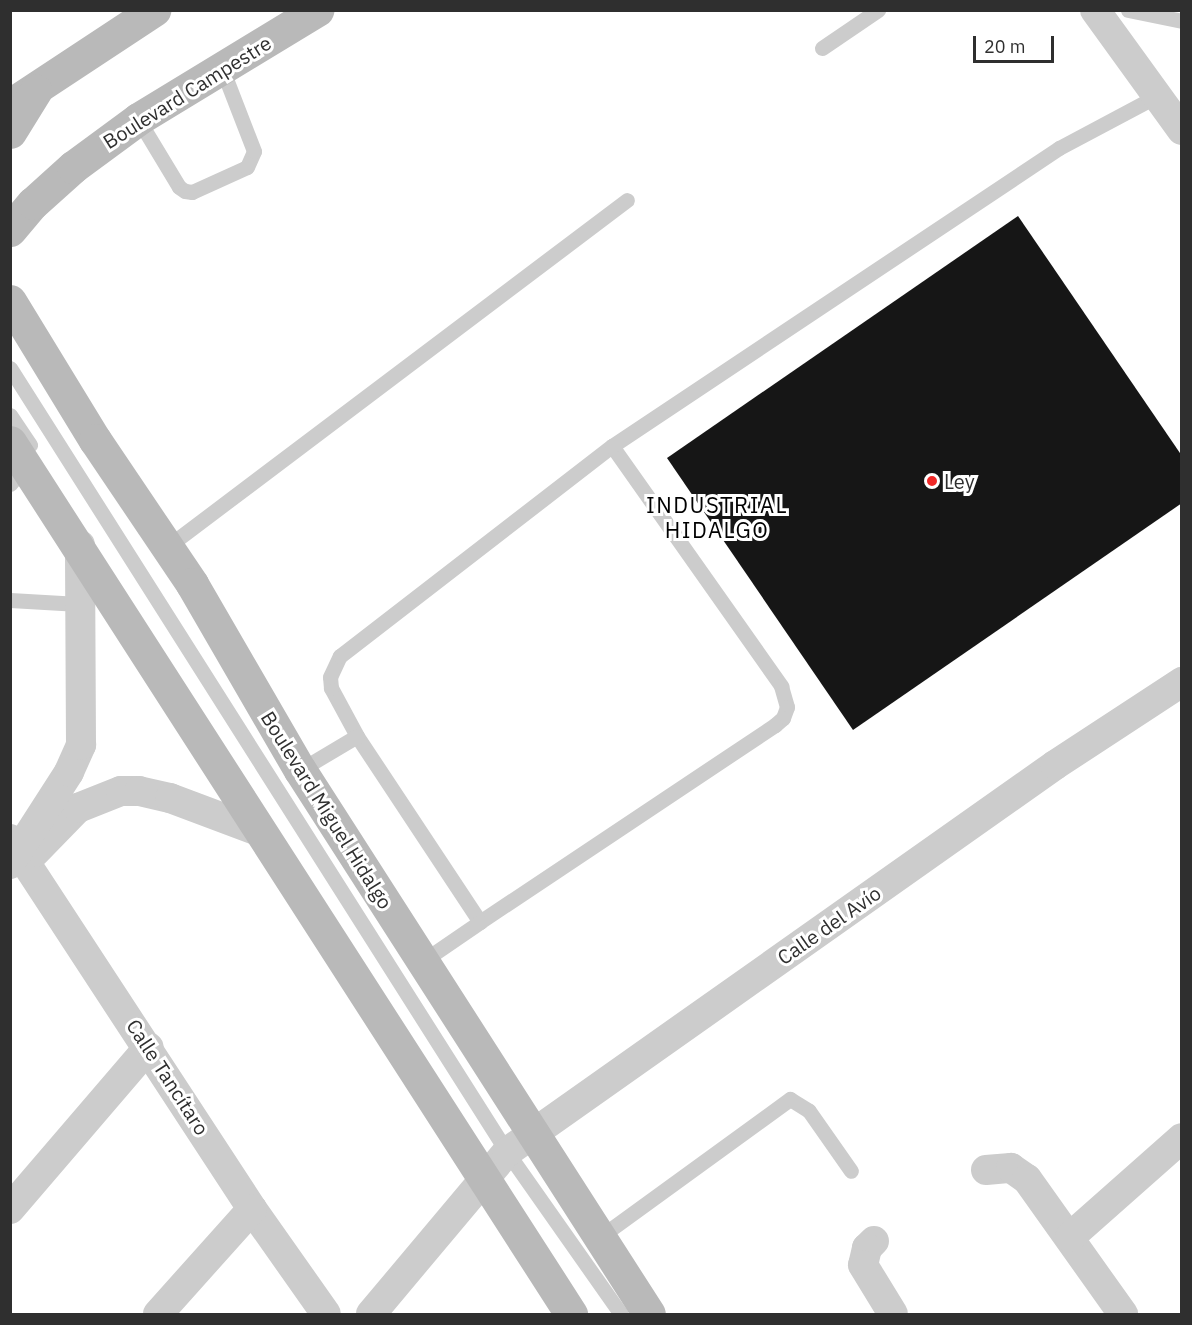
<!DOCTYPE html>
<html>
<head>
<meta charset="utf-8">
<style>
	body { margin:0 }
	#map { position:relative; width:1192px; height:1325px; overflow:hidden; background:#fff; font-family:"IBM Plex Sans",sans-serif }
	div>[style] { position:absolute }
	.building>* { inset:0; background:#161616 }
	.service>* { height:15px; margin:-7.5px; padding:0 7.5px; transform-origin:7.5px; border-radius:7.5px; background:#ccc }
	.minor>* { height:30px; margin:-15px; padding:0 15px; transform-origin:15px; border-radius:15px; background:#ccc }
	.secondary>* { height:33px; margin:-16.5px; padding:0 16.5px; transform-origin:16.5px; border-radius:16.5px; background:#b9b9b9 }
	.dots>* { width:16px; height:16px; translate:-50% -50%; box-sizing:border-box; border:3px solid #fff; border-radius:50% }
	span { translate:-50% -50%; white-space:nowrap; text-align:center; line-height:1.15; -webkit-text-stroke:6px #fff; paint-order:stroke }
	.street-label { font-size:20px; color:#2f2f2f }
	.poi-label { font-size:20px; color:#2f2f2f }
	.left { translate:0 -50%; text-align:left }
	.quarter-label { font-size:22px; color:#000; letter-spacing:1.5px }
	.frame { position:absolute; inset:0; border:12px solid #2f2f2f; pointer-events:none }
	.scale { position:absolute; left:973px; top:36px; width:81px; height:27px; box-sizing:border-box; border:3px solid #2f2f2f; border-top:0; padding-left:8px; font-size:18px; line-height:21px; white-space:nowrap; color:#2f2f2f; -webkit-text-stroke:4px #fff; paint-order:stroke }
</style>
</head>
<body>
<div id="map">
	<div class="building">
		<div style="clip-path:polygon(1018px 216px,1182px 456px,1182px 503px,853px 730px,667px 458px)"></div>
	</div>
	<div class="service">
		<div style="left:1128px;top:10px;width:55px;rotate:11.5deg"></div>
		<div style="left:822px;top:48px;width:68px;rotate:-34.2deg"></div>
		<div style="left:138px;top:119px;width:79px;rotate:58.9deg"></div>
		<div style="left:179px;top:187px;width:7px;rotate:34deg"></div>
		<div style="left:185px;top:191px;width:7px;rotate:8deg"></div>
		<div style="left:192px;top:192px;width:60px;rotate:-24.4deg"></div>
		<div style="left:247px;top:167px;width:17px;rotate:-66deg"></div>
		<div style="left:254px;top:151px;width:86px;rotate:-111.2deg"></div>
		<div style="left:10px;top:368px;width:928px;rotate:57.63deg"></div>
		<div style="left:507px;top:1152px;width:198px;rotate:54.9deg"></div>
		<div style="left:10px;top:415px;width:36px;rotate:56deg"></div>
		<div style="left:612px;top:446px;width:294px;rotate:54.8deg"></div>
		<div style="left:781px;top:686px;width:22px;rotate:74deg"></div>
		<div style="left:787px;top:707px;width:12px;rotate:110deg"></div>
		<div style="left:783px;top:718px;width:11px;rotate:139deg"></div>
		<div style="left:775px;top:725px;width:355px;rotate:146.3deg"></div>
		<div style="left:480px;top:922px;width:223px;rotate:-123.5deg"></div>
		<div style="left:357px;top:736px;width:55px;rotate:-118.4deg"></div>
		<div style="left:331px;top:688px;width:11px;rotate:-95deg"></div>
		<div style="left:330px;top:677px;width:23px;rotate:-65deg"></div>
		<div style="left:340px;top:656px;width:344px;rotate:-37.7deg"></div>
		<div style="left:612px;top:446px;width:537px;rotate:-33.69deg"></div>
		<div style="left:1059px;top:148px;width:111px;rotate:-28deg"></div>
		<div style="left:10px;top:484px;width:23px;rotate:-49deg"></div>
		<div style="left:167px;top:547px;width:576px;rotate:-37.03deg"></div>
		<div style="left:10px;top:600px;width:69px;rotate:3.3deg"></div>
		<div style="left:300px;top:770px;width:66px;rotate:-30.8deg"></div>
		<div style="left:423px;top:961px;width:69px;rotate:-34.4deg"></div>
		<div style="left:600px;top:1237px;width:235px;rotate:-36deg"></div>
		<div style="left:790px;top:1099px;width:22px;rotate:32deg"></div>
		<div style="left:809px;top:1111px;width:73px;rotate:55deg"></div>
	</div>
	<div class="minor">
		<div style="left:1095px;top:10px;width:148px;rotate:54.1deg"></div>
		<div style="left:10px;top:839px;width:442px;rotate:56.8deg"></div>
		<div style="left:252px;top:1209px;width:128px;rotate:54.8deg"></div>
		<div style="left:35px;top:852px;width:62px;rotate:-45.7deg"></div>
		<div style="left:78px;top:808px;width:46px;rotate:-21.6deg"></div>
		<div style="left:121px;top:791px;width:18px"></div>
		<div style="left:139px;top:791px;width:32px;rotate:13deg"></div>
		<div style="left:170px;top:798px;width:94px;rotate:20.6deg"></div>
		<div style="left:10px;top:864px;width:109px;rotate:-57.3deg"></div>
		<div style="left:69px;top:772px;width:30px;rotate:-66deg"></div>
		<div style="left:81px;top:745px;width:200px;rotate:-90.3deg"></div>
		<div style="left:986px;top:1170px;width:25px;rotate:-5deg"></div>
		<div style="left:1011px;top:1168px;width:19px;rotate:35deg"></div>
		<div style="left:1027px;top:1179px;width:166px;rotate:54.6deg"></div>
		<div style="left:10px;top:1209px;width:213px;rotate:-49.4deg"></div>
		<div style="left:1070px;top:1237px;width:149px;rotate:-41.5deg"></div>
		<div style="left:874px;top:1241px;width:10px;rotate:135deg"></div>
		<div style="left:867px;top:1248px;width:17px;rotate:103deg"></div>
		<div style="left:863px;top:1265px;width:57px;rotate:58.5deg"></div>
		<div style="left:158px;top:1314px;width:141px;rotate:-48.2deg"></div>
		<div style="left:371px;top:1314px;width:212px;rotate:-50deg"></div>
		<div style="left:507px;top:1152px;width:671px;rotate:-35.23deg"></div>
		<div style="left:1055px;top:765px;width:152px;rotate:-33.2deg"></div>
	</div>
	<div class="secondary">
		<div style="left:10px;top:105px;width:173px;rotate:-33.4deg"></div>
		<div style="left:10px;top:132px;width:49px;rotate:-58.2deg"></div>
		<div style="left:10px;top:230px;width:35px;rotate:-50deg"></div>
		<div style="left:33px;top:203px;width:54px;rotate:-42deg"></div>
		<div style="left:73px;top:167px;width:81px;rotate:-36.4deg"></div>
		<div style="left:138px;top:119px;width:210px;rotate:-31.3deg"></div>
		<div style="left:10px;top:301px;width:163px;rotate:58.6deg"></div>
		<div style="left:95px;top:440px;width:174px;rotate:56deg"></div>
		<div style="left:192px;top:584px;width:215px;rotate:59.9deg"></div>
		<div style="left:300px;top:770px;width:646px;rotate:57.32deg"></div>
		<div style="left:10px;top:442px;width:1037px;rotate:57.24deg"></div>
	</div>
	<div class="dots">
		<div style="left:932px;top:481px;background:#ef2928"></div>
	</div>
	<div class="street-label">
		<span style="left:187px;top:92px;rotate:-32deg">Boulevard Campestre</span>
		<span style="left:327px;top:810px;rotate:58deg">Boulevard Miguel Hidalgo</span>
		<span style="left:829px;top:925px;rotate:-35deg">Calle del Avío</span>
		<span style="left:168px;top:1077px;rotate:57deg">Calle Tancítaro</span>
	</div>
	<div class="poi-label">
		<span class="left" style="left:944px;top:481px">Ley</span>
	</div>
	<div class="quarter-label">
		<span style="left:717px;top:517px">INDUSTRIAL<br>HIDALGO</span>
	</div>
	<div class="frame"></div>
	<div class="scale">20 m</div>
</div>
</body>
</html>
